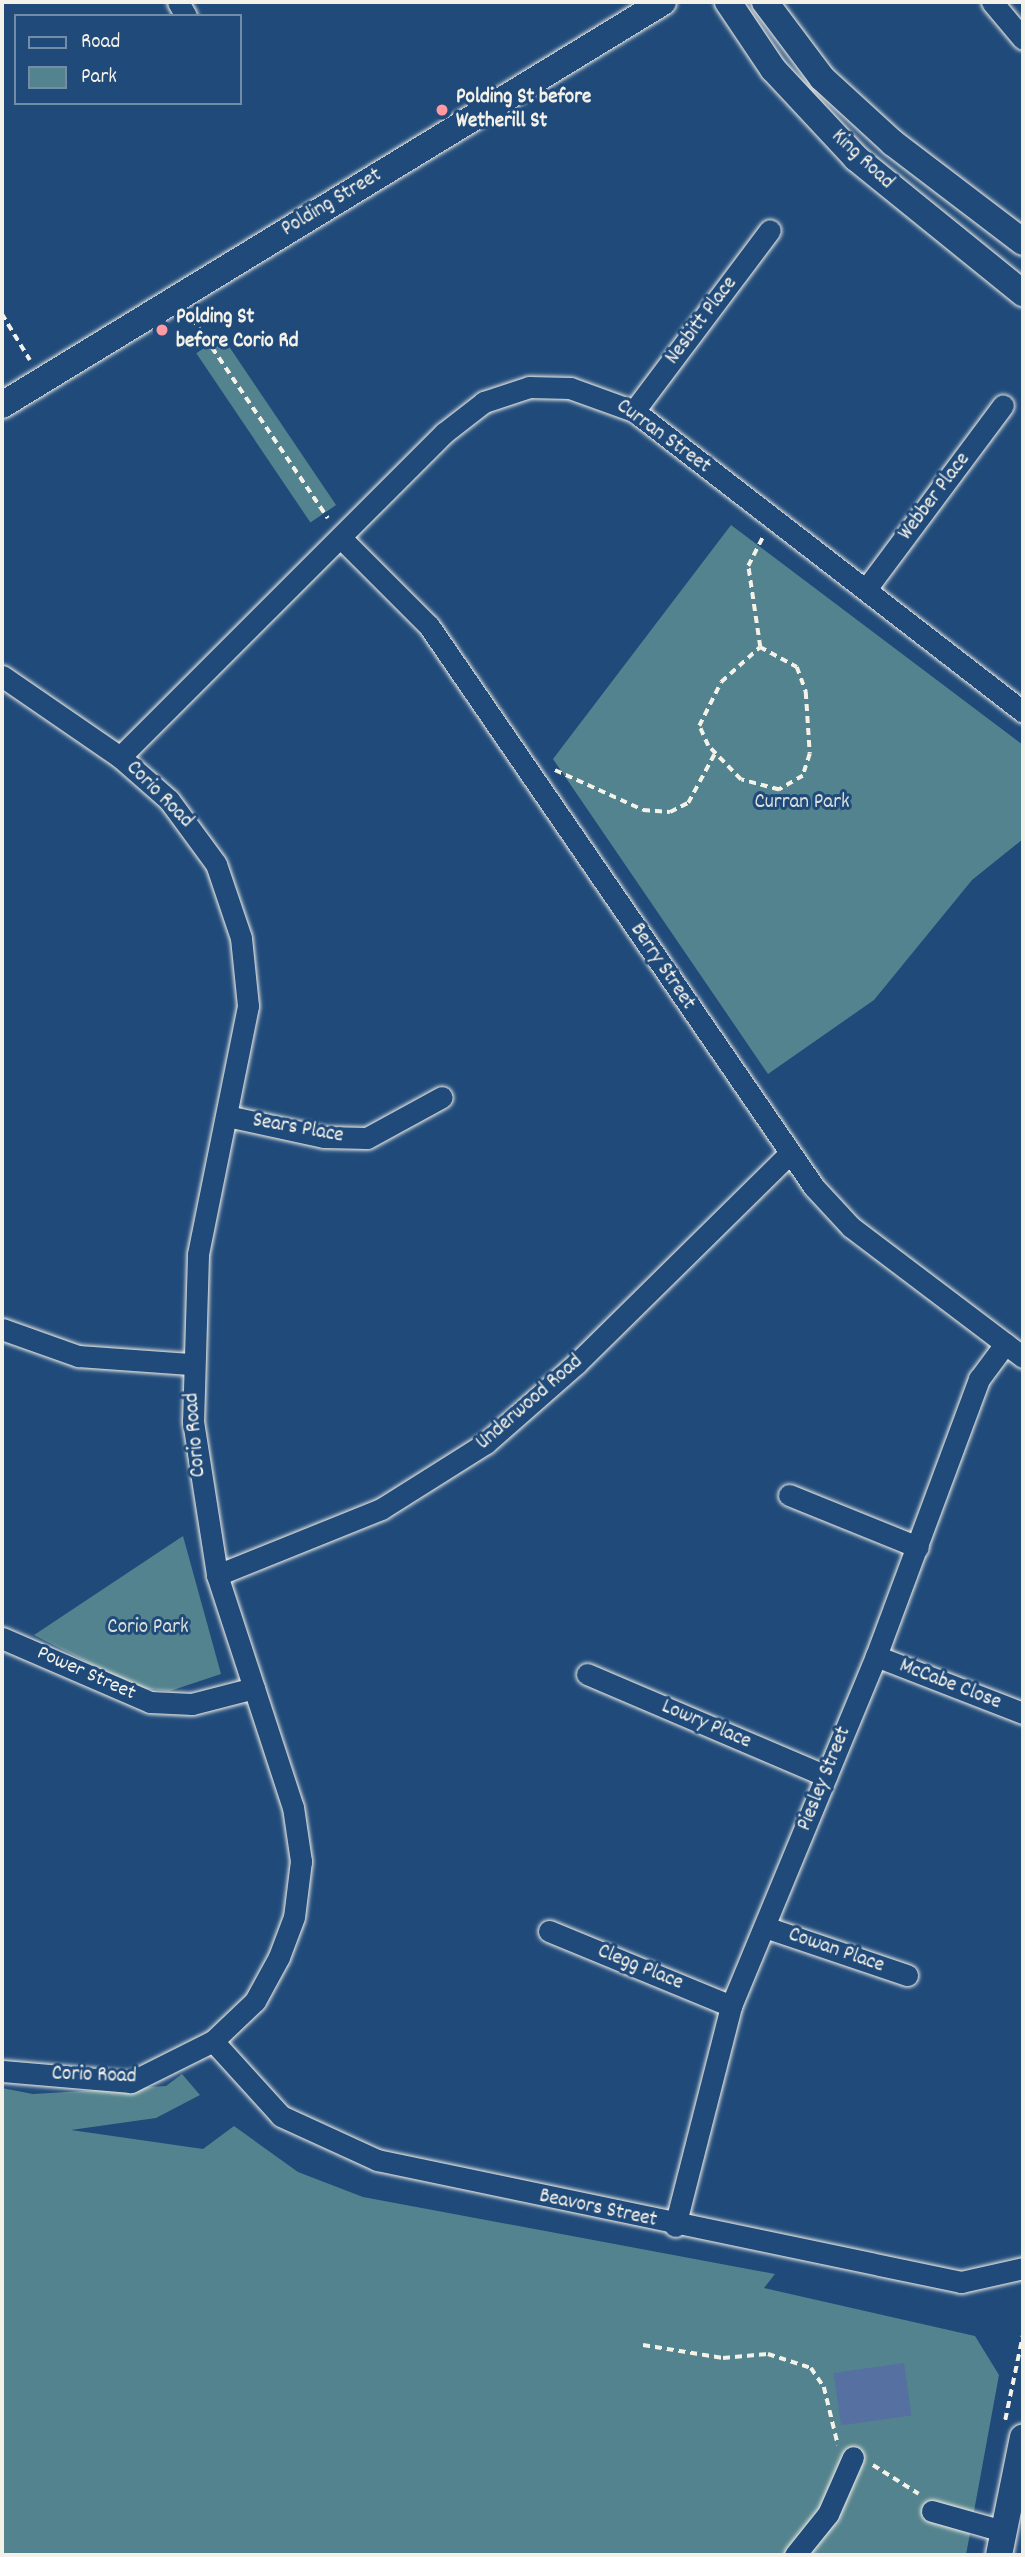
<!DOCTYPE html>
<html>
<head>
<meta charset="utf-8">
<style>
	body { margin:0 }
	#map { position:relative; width:1025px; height:2557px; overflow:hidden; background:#1f4a7a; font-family:Dekko,sans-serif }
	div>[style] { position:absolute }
	.green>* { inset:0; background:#53838e; transform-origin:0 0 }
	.building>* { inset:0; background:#5670a1; transform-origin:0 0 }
	.path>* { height:3.5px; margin-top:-1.75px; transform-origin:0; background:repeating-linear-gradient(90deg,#f4f1e8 0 7px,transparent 0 12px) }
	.roads { filter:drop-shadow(0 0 2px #f4f1e8) drop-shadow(0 0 2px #f4f1e8) }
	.minor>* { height:21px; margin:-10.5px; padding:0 10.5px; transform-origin:10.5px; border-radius:10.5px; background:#1f4a7a }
	.major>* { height:26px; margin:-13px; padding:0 13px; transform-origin:13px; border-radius:13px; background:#1f4a7a }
	.dots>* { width:19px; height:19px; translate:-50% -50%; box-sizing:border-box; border:4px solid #1f4a7a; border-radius:50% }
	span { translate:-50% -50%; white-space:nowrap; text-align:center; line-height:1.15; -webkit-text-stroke:6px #1f4a7a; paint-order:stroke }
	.poi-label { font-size:21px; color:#f4f1e8; font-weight:700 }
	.left { translate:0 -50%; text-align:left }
	.street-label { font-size:21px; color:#f4f1e8 }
	.park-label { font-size:21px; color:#dce0da }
	.frame { position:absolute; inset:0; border:4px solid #f4f1e8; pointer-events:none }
	.legend { position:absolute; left:14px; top:14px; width:228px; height:91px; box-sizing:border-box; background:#1f4a7a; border:2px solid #748da6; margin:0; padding:9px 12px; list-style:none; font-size:21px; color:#f4f1e8 }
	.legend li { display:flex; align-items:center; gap:14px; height:35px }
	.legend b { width:35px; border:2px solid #748da6 }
</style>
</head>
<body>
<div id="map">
	<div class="green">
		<div style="left:222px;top:336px;width:204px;height:31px;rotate:56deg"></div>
		<div style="clip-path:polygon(731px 525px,1023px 745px,1023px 839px,972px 880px,874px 1000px,768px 1074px,553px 759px)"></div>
		<div style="clip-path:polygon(183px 1536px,221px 1674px,170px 1691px,138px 1688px,34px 1635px)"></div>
		<div style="clip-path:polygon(182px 2074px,200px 2095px,156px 2118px,71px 2130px,203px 2149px,234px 2126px,298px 2172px,363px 2197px,775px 2274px,764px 2288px,975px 2336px,999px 2375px,966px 2555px,2px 2555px,2px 2088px,33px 2094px,166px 2086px)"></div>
	</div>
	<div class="building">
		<div style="left:904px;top:2363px;width:53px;height:71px;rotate:82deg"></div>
	</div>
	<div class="path">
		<div style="left:2px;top:314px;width:54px;rotate:58.7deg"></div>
		<div style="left:192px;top:318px;width:242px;rotate:55.8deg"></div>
		<div style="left:760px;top:647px;width:42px;rotate:28.4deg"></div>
		<div style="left:797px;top:667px;width:27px;rotate:70deg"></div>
		<div style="left:806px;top:692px;width:62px;rotate:86.3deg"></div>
		<div style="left:810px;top:754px;width:23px;rotate:108deg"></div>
		<div style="left:803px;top:776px;width:28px;rotate:150deg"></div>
		<div style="left:779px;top:790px;width:39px;rotate:-165deg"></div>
		<div style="left:741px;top:780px;width:47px;rotate:-134.1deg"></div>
		<div style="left:708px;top:746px;width:22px;rotate:-114deg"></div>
		<div style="left:699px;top:726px;width:49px;rotate:-63.4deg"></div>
		<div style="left:721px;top:682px;width:52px;rotate:-41.9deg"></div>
		<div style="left:760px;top:647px;width:82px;rotate:-98.4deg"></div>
		<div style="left:748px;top:566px;width:34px;rotate:-63deg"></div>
		<div style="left:555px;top:770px;width:97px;rotate:24.4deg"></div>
		<div style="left:643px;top:810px;width:27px;rotate:4deg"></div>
		<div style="left:670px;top:812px;width:20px;rotate:-27deg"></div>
		<div style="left:688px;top:803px;width:57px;rotate:-61.6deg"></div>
		<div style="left:643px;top:2345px;width:81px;rotate:9.2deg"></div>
		<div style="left:723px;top:2358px;width:45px;rotate:-5.1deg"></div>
		<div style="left:768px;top:2354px;width:45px;rotate:18deg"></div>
		<div style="left:811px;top:2368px;width:23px;rotate:56deg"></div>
		<div style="left:824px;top:2387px;width:60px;rotate:76.4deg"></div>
		<div style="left:1005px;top:2420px;width:88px;rotate:-78.2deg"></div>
		<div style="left:873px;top:2465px;width:54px;rotate:32.2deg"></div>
	</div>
	<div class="roads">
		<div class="minor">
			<div style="left:178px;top:2px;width:16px;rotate:60deg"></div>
			<div style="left:992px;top:2px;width:48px;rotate:50deg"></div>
			<div style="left:634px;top:411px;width:226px;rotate:-53.1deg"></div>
			<div style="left:341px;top:538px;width:124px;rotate:45deg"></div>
			<div style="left:429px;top:626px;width:680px;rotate:55.54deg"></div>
			<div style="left:814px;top:1187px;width:54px;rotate:47.2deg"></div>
			<div style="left:851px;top:1227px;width:216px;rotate:37.1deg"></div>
			<div style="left:866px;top:589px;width:229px;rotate:-53.3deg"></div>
			<div style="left:2px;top:676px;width:143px;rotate:34.5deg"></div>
			<div style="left:120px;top:757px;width:65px;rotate:41.3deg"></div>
			<div style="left:169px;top:800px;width:79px;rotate:53.7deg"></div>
			<div style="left:216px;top:864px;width:78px;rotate:71.3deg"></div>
			<div style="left:241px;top:938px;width:68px;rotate:84.1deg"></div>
			<div style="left:248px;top:1006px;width:254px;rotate:101.4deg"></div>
			<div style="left:198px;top:1255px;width:166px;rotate:91.7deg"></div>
			<div style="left:193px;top:1421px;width:156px;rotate:81.1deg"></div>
			<div style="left:217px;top:1575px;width:244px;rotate:71.9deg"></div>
			<div style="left:293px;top:1807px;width:55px;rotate:81.6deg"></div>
			<div style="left:301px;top:1861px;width:56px;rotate:97.1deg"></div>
			<div style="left:294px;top:1917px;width:43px;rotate:110.6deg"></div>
			<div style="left:279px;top:1957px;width:50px;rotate:118.6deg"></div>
			<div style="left:255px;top:2001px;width:58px;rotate:136.4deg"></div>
			<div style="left:213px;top:2041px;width:92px;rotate:153.4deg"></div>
			<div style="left:131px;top:2082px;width:129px;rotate:-175.1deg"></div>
			<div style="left:120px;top:757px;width:458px;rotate:-45deg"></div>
			<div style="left:444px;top:433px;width:51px;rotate:-37.8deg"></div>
			<div style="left:484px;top:402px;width:47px;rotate:-18.4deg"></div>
			<div style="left:529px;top:387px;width:41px;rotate:1.4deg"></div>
			<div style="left:570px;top:388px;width:68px;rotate:19.8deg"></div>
			<div style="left:634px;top:411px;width:492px;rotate:37.7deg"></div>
			<div style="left:227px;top:1116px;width:99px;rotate:12.2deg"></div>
			<div style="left:324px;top:1137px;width:43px;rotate:1.3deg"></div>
			<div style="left:367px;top:1138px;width:85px;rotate:-28.7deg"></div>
			<div style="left:2px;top:1329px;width:81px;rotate:19.6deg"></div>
			<div style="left:78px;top:1356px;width:112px;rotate:4.1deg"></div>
			<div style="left:789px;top:1495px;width:139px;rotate:22deg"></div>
			<div style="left:217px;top:1575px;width:177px;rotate:-21.9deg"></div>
			<div style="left:381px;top:1509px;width:124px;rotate:-32.2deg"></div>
			<div style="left:486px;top:1443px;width:120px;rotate:-41.3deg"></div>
			<div style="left:576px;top:1364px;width:299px;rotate:-44.6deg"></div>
			<div style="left:2px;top:1638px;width:161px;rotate:23.4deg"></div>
			<div style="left:150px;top:1702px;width:42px;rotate:2.7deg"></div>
			<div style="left:192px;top:1704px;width:64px;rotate:-14.5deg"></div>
			<div style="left:876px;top:1656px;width:158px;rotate:21.2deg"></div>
			<div style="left:587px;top:1674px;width:260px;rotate:23.1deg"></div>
			<div style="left:765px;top:1927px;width:150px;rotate:18.7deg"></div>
			<div style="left:549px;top:1931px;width:197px;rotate:22.4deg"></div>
			<div style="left:213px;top:2041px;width:101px;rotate:47.8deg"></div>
			<div style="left:281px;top:2116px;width:106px;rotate:24.6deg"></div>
			<div style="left:377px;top:2160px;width:597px;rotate:11.8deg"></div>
			<div style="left:961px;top:2282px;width:64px;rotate:-12.7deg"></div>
			<div style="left:675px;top:2226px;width:227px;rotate:-75.7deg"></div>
			<div style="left:731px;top:2006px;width:379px;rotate:-67.5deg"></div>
			<div style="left:876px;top:1656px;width:296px;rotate:-69.6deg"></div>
			<div style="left:979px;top:1379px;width:44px;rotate:-53.4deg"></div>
			<div style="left:932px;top:2511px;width:74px;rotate:15.7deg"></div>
			<div style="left:795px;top:2555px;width:53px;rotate:-51.2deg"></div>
			<div style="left:828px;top:2514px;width:62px;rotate:-66.3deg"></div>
		</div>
		<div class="major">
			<div style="left:728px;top:2px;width:81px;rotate:56.1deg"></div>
			<div style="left:773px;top:69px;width:122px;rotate:47deg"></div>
			<div style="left:856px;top:158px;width:215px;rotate:39deg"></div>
			<div style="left:765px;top:2px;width:95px;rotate:53.1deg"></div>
			<div style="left:822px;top:78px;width:96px;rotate:42.5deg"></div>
			<div style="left:893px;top:143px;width:163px;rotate:37.3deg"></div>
			<div style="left:2px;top:405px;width:774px;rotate:-31.37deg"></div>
			<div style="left:999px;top:2555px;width:120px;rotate:-78.5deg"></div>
		</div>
	</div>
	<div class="dots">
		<div style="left:442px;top:110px;background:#ff9aa2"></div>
		<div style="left:162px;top:330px;background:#ff9aa2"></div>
	</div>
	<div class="poi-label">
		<span class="left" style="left:456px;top:110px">Polding St before<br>Wetherill St</span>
		<span class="left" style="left:176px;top:330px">Polding St<br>before Corio Rd</span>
	</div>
	<div class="street-label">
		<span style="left:862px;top:160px;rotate:43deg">King Road</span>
		<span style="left:332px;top:203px;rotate:-31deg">Polding Street</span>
		<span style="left:702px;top:321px;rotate:-53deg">Nesbitt Place</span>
		<span style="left:663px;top:437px;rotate:36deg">Curran Street</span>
		<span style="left:935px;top:497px;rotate:-53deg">Webber Place</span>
		<span style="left:159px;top:795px;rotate:45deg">Corio Road</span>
		<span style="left:662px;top:967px;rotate:56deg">Berry Street</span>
		<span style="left:298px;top:1129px;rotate:10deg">Sears Place</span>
		<span style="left:530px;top:1403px;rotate:-41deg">Underwood Road</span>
		<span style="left:196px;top:1435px;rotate:-95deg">Corio Road</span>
		<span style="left:86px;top:1674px;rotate:24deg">Power Street</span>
		<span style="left:950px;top:1685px;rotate:21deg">McCabe Close</span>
		<span style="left:706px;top:1725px;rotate:23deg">Lowry Place</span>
		<span style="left:825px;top:1779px;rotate:-68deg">Piesley Street</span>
		<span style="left:836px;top:1951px;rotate:19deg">Cowan Place</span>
		<span style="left:640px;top:1968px;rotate:22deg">Clegg Place</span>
		<span style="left:94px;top:2076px;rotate:2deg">Corio Road</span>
		<span style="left:598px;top:2209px;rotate:12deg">Beavors Street</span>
	</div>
	<div class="park-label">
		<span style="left:802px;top:803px">Curran Park</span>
		<span style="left:148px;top:1628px">Corio Park</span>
	</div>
	<div class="frame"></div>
	<ul class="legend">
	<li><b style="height:9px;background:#1f4a7a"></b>Road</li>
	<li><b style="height:19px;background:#53838e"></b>Park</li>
	</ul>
</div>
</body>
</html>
